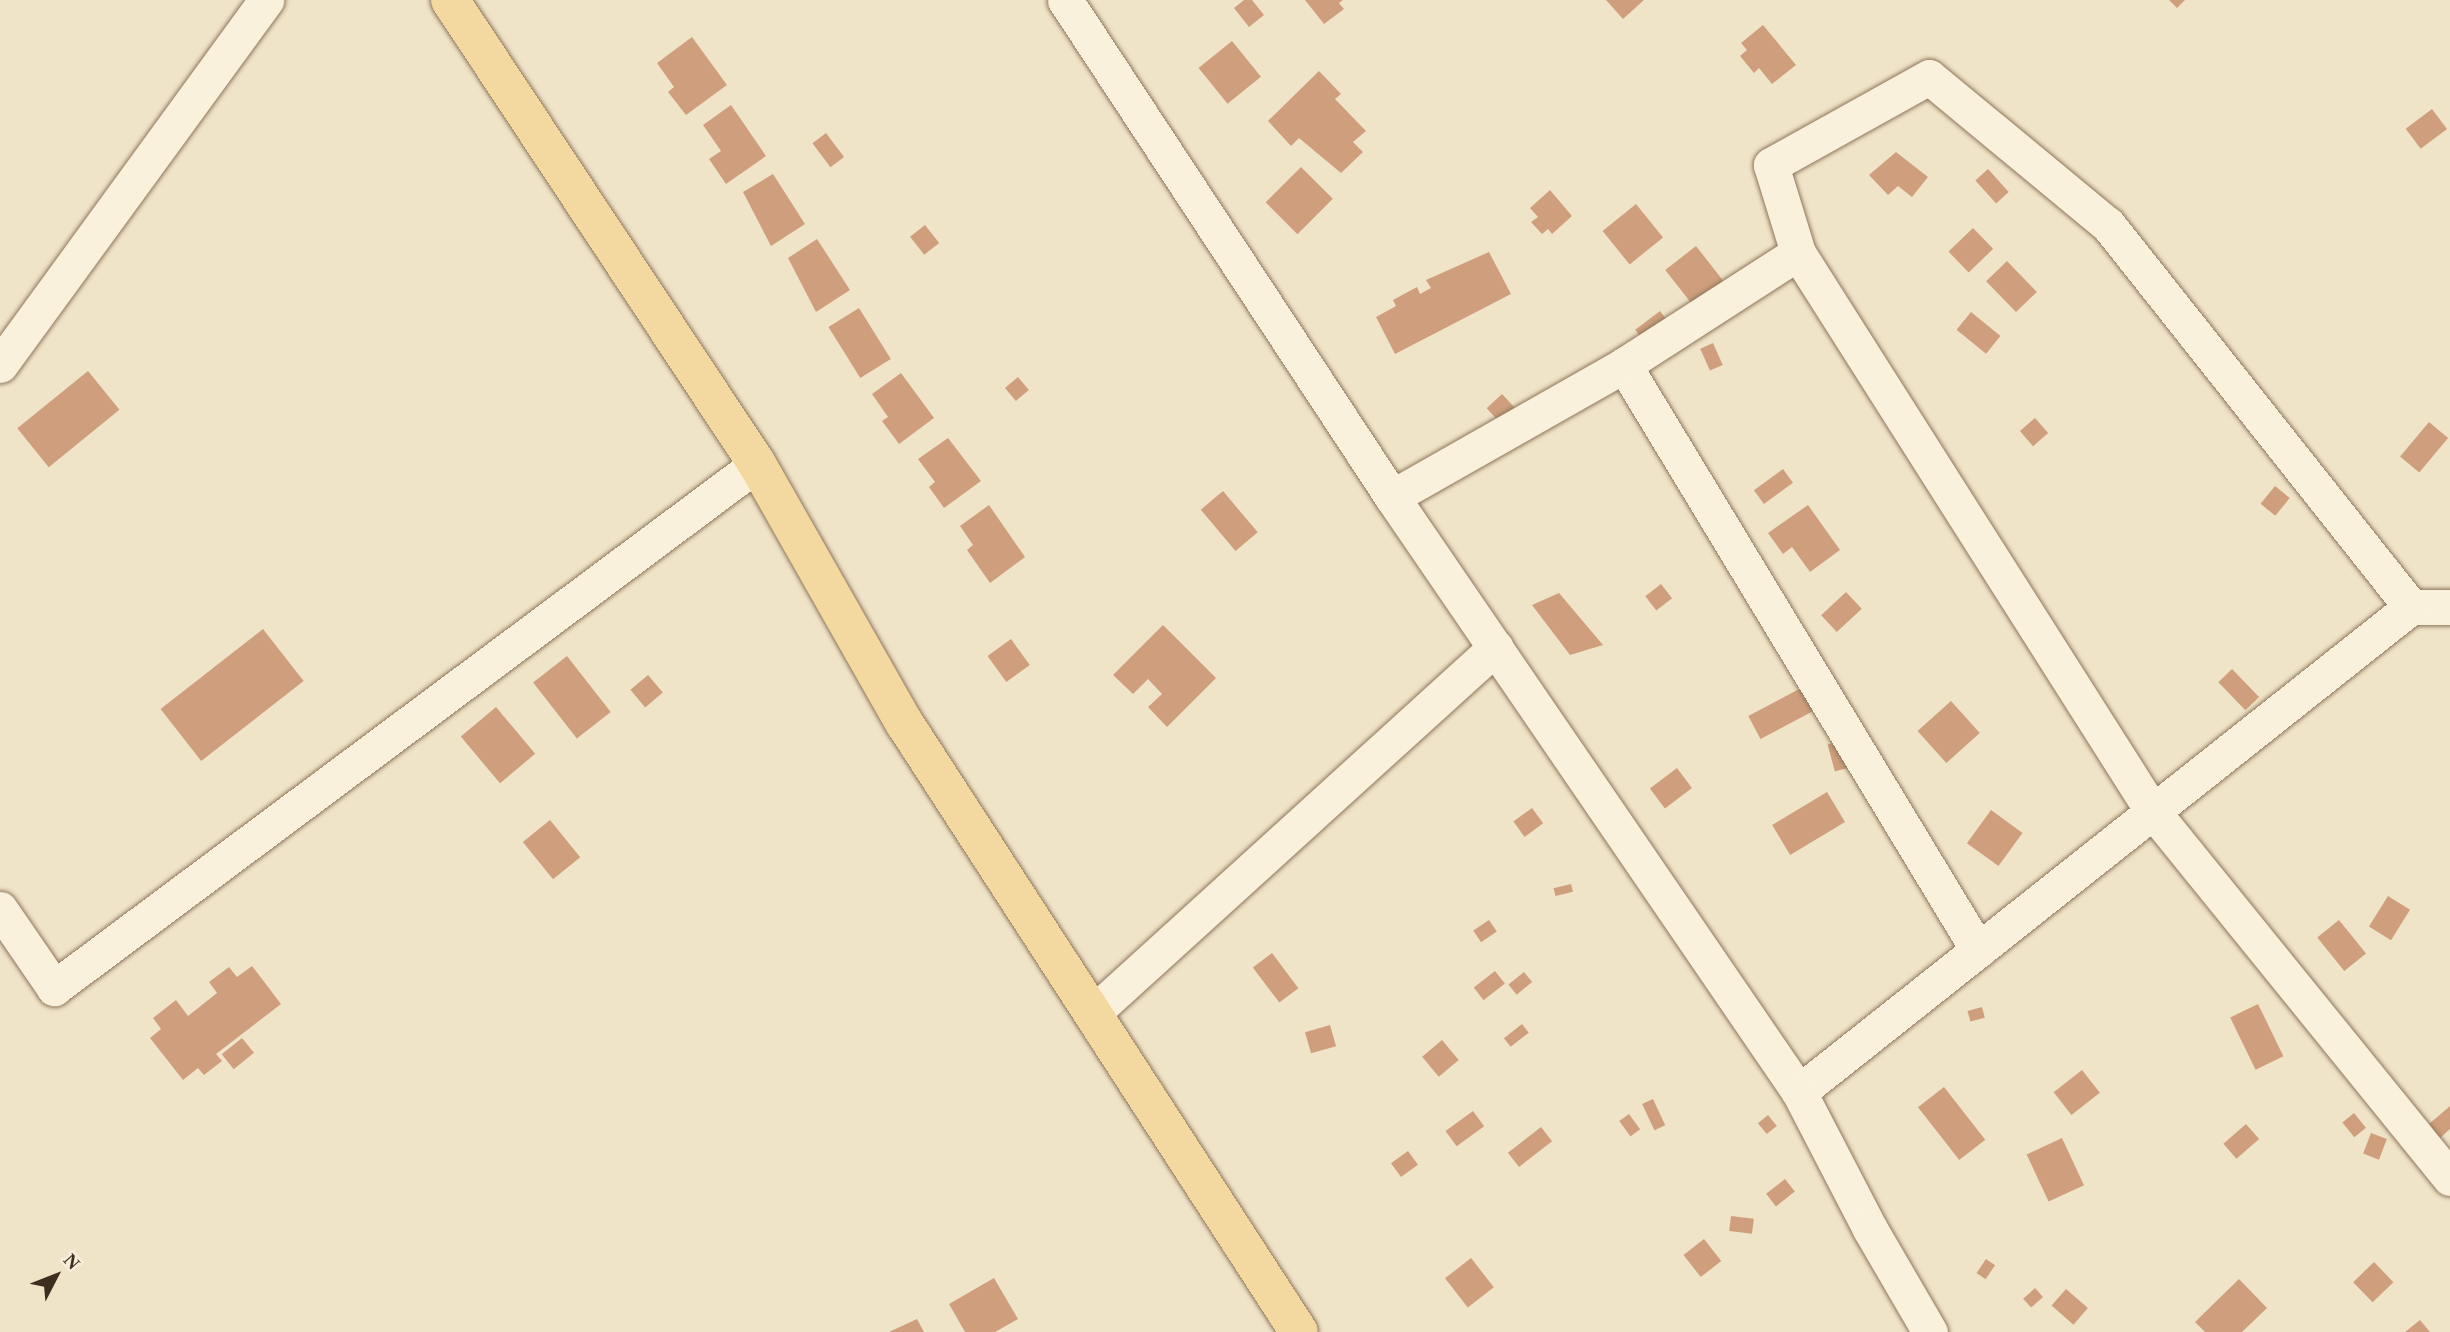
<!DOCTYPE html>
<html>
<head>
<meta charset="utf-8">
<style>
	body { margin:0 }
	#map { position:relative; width:2450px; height:1332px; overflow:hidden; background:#f0e4c8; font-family:Georgia,serif }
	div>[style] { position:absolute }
	.building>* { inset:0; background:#cf9f7d; transform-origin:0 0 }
	.roads { filter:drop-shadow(0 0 2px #8d765c) drop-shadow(0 0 2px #8d765c) }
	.minor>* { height:35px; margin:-17.5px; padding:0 17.5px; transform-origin:17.5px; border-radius:17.5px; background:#faf1dc }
	.major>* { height:38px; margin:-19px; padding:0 19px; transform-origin:19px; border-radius:19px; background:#f3d9a0 }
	span { translate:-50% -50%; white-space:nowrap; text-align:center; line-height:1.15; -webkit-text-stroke:5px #f7eed8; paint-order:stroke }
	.north { position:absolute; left:21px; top:1241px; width:70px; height:70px; -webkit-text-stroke:5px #f7eed8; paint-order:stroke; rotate:48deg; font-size:19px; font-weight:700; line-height:28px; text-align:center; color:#3d2e20 }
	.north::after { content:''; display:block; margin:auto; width:24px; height:32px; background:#3d2e20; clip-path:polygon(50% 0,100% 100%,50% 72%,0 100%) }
</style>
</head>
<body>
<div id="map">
	<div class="building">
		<div style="clip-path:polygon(1244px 0,1252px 0,1264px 15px,1249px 27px,1234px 8px)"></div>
		<div style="clip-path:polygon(1305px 0,1343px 0,1339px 3px,1344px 9px,1324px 24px)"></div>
		<div style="clip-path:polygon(1606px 0,1644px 0,1623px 19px)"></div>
		<div style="clip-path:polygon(2169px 0,2185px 0,2177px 8px)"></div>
		<div style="clip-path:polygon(1763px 25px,1796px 65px,1772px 84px,1759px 68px,1754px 73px,1740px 56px,1747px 50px,1741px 43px)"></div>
		<div style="clip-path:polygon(692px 37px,727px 85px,686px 115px,668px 92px,674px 87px,657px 63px)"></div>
		<div style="left:1232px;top:41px;width:46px;height:43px;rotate:51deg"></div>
		<div style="clip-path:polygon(1319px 71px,1341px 94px,1335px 99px,1366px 131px,1353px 142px,1363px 152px,1341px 173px,1299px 138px,1291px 146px,1268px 121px)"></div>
		<div style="clip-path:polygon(731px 105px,766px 156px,726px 184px,709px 159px,721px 151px,703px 125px)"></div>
		<div style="left:2432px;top:109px;width:25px;height:33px;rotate:53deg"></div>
		<div style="left:826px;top:133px;width:30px;height:17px;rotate:53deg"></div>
		<div style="clip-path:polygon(1896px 152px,1928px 177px,1912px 197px,1898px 186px,1888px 195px,1869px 175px)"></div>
		<div style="left:1301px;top:167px;width:45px;height:50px;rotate:45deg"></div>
		<div style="left:1988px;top:169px;width:31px;height:17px;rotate:48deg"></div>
		<div style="clip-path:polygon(773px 174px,805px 224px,771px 246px,743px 192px)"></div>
		<div style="clip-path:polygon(1550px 190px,1572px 216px,1552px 234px,1548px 229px,1542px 234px,1531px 222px,1538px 217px,1530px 208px)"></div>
		<div style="left:1636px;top:204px;width:43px;height:43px;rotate:51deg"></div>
		<div style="left:925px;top:225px;width:23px;height:19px;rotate:52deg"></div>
		<div style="left:1973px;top:228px;width:29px;height:34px;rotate:46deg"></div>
		<div style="clip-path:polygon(817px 239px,850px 290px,816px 312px,788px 258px)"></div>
		<div style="left:1696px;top:246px;width:61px;height:39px;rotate:52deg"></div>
		<div style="clip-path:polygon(1489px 252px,1511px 294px,1395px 354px,1376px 317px,1396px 306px,1393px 300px,1417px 287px,1420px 294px,1431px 288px,1426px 280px)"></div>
		<div style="left:2007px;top:261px;width:43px;height:29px;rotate:46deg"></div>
		<div style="left:859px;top:308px;width:60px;height:36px;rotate:58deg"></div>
		<div style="left:1660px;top:311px;width:25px;height:31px;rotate:53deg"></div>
		<div style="left:1971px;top:312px;width:38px;height:23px;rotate:39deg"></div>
		<div style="left:1713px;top:343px;width:24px;height:14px;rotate:66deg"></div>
		<div style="left:88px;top:371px;width:50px;height:91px;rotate:51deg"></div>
		<div style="clip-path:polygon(901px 373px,934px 418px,899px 444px,882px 421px,888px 417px,872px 394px)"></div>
		<div style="left:1018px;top:377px;width:17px;height:17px;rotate:50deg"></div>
		<div style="left:1502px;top:394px;width:26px;height:21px;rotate:47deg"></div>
		<div style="left:2035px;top:418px;width:20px;height:20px;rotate:49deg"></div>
		<div style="left:2429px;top:422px;width:25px;height:45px;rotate:40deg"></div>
		<div style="clip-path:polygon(948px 438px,981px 481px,944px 508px,929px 487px,935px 482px,918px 459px)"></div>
		<div style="left:1783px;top:469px;width:17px;height:36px;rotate:54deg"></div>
		<div style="left:2275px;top:486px;width:19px;height:23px;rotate:39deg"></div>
		<div style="left:1223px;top:491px;width:54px;height:29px;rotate:50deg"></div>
		<div style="clip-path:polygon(989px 505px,1025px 557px,990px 583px,967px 550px,973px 545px,960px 526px)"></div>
		<div style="clip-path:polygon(1808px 505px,1840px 550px,1810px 572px,1792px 547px,1783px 554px,1768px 533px)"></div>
		<div style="left:1661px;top:584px;width:18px;height:20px;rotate:52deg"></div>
		<div style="left:1846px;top:592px;width:23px;height:34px;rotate:47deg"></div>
		<div style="clip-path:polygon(1559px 593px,1603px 645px,1570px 655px,1532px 605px)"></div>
		<div style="clip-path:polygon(1163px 625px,1216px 678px,1167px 727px,1148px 707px,1162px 694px,1148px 679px,1133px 694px,1113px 675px)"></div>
		<div style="left:263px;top:629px;width:66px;height:130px;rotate:52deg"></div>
		<div style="left:1011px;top:639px;width:32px;height:29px;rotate:54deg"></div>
		<div style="left:567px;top:656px;width:71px;height:43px;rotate:52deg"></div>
		<div style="left:2232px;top:669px;width:39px;height:19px;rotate:46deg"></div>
		<div style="left:648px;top:675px;width:23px;height:23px;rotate:50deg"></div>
		<div style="left:1803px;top:687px;width:26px;height:62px;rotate:62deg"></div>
		<div style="left:1951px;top:701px;width:43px;height:45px;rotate:48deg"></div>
		<div style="left:496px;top:707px;width:61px;height:46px;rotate:50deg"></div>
		<div style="left:1844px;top:740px;width:28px;height:17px;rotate:75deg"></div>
		<div style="left:1677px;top:768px;width:25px;height:34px;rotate:53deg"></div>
		<div style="left:1827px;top:792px;width:35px;height:64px;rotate:59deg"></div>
		<div style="left:1532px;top:808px;width:19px;height:23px;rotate:54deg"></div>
		<div style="left:1991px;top:810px;width:39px;height:41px;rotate:36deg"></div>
		<div style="left:550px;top:820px;width:48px;height:35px;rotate:51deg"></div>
		<div style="left:1571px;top:884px;width:8px;height:18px;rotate:76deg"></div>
		<div style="left:2388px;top:896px;width:26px;height:36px;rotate:32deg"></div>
		<div style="left:1489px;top:920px;width:14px;height:19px;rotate:56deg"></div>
		<div style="left:2339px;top:920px;width:43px;height:28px;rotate:51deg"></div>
		<div style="left:1272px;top:953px;width:44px;height:24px;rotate:53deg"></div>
		<div style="clip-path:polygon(252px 966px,281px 1004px,216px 1054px,222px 1061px,204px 1075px,198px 1068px,183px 1080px,150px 1038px,161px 1029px,153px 1018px,176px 1000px,188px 1016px,217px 993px,209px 982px,229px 967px,237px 977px)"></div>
		<div style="left:1495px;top:971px;width:16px;height:27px;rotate:52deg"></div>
		<div style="left:1524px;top:972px;width:13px;height:20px;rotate:51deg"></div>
		<div style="left:2258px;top:1004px;width:58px;height:31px;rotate:64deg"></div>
		<div style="left:1982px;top:1007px;width:11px;height:15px;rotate:75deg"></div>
		<div style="left:1522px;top:1024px;width:11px;height:23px;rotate:52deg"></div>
		<div style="left:1330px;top:1025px;width:22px;height:26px;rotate:74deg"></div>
		<div style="left:242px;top:1038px;width:19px;height:26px;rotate:51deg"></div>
		<div style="left:1442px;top:1040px;width:26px;height:26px;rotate:50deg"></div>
		<div style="left:2082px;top:1070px;width:29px;height:36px;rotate:52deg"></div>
		<div style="left:1944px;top:1087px;width:67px;height:33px;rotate:52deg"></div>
		<div style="left:1653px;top:1099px;width:29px;height:12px;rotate:65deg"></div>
		<div style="clip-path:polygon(2450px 1106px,2450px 1129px,2440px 1138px,2429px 1124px)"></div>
		<div style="left:1473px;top:1111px;width:19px;height:34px;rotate:54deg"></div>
		<div style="left:2354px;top:1113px;width:19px;height:15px;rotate:51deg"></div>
		<div style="left:1629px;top:1114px;width:19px;height:12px;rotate:54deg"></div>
		<div style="left:1768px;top:1115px;width:14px;height:13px;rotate:51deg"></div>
		<div style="left:2246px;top:1124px;width:20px;height:30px;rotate:49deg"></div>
		<div style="left:1541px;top:1127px;width:18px;height:42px;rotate:52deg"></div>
		<div style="left:2371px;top:1133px;width:17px;height:22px;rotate:21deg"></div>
		<div style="left:2062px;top:1138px;width:52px;height:39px;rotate:65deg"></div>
		<div style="left:1408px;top:1151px;width:17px;height:21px;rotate:54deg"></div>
		<div style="left:1785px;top:1179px;width:16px;height:24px;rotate:52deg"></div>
		<div style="left:1731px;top:1216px;width:23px;height:15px;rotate:7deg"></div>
		<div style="left:1704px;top:1239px;width:28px;height:26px;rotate:52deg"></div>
		<div style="left:1471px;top:1258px;width:37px;height:33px;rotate:52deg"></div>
		<div style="left:1986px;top:1259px;width:11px;height:17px;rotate:34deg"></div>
		<div style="left:2374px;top:1262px;width:28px;height:29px;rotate:46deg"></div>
		<div style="clip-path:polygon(994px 1278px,1018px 1319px,995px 1332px,965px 1332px,949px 1304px)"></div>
		<div style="clip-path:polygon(2239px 1279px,2267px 1308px,2242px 1332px,2205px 1332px,2195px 1322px)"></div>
		<div style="left:2035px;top:1288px;width:12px;height:16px;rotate:48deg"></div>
		<div style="left:2066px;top:1289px;width:29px;height:22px;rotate:41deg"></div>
		<div style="clip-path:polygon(917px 1319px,924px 1332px,889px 1332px)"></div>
		<div style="clip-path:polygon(2420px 1320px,2430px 1332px,2405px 1332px)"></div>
	</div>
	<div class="roads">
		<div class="minor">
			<div style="left:1065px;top:0;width:595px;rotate:56.66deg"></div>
			<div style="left:1392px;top:497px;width:721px;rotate:55.63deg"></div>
			<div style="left:1799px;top:1092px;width:781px;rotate:-38.4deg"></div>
			<div style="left:2411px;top:607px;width:39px"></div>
			<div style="left:0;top:365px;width:452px;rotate:-53.9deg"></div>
			<div style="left:1624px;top:365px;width:684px;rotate:58.82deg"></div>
			<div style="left:1392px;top:497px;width:267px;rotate:-29.6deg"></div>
			<div style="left:1624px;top:365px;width:207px;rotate:-32.8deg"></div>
			<div style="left:2411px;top:607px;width:488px;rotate:-128.4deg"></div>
			<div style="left:2108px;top:225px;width:232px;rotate:-140.4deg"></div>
			<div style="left:1929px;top:77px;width:181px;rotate:150.9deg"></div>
			<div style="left:1771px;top:165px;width:92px;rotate:72.9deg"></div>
			<div style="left:1798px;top:253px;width:659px;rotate:57.59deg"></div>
			<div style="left:2151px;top:809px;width:475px;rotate:51deg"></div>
			<div style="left:0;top:909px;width:96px;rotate:55.6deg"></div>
			<div style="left:54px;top:988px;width:877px;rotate:-36.7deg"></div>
			<div style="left:1093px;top:1013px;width:544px;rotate:-42.25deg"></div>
			<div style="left:1799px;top:1092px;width:154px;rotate:62.6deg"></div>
			<div style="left:1870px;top:1229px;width:119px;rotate:59.8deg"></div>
		</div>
		<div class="major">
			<div style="left:450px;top:0;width:556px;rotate:56.51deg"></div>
			<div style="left:757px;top:464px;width:299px;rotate:60.4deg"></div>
			<div style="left:905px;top:724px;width:724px;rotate:57.06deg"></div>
		</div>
	</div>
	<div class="north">N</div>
</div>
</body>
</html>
